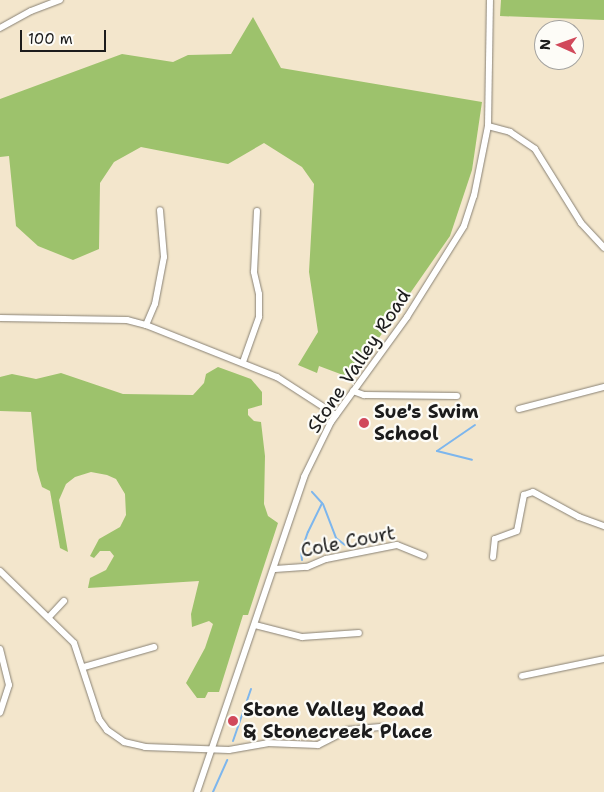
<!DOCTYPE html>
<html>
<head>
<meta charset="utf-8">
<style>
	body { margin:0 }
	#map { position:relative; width:604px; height:792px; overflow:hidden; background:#f3e6cc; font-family:"Shantell Sans",sans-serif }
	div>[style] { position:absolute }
	.green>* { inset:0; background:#9dc26c }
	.stream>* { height:2px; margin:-1px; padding:0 1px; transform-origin:1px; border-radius:1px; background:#7db6ed }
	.roads { filter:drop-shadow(0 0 1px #888174) drop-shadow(0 0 1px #888174) }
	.minor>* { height:6px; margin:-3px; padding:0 3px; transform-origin:3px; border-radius:3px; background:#fff }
	.dots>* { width:14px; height:14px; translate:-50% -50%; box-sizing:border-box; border:2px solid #fdfcf7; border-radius:50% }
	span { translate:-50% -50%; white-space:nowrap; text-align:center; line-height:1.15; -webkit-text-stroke:4.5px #fdfcf7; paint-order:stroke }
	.street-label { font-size:19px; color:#1c1c1c }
	.poi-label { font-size:19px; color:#1c1c1c; font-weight:700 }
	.left { translate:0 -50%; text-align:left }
	.north { position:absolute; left:534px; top:20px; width:50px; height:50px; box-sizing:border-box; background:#fdfcf7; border:1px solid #a3a29f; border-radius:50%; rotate:272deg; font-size:14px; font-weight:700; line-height:20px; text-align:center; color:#1c1c1c }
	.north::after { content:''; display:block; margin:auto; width:18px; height:22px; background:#d1495b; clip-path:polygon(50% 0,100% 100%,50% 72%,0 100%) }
	.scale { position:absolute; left:20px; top:30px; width:86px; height:22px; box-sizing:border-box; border:2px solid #1c1c1c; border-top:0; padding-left:6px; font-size:15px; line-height:18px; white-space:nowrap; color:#1c1c1c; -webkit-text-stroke:4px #fdfcf7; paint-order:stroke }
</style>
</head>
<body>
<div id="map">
	<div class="green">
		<div style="clip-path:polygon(501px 0,604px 0,604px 20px,500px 16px)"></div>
		<div style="clip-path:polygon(253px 17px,281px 68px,482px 102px,472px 170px,450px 236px,351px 378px,319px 366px,317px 373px,298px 365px,318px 332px,309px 272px,314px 184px,302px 167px,264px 143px,228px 164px,141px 147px,114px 162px,100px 183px,99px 249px,73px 260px,38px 246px,16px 226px,9px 156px,0 157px,0 99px,122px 54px,173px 62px,188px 55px,231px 54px)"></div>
		<div style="clip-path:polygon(218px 367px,251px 379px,262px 392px,262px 405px,248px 409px,248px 415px,254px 421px,261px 422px,265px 456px,264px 504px,268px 516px,278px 523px,248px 615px,243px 615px,219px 692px,208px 692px,205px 698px,197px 698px,186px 683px,205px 648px,213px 624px,209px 621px,192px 627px,191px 614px,199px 581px,88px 588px,90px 578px,106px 570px,114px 556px,110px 551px,100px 551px,94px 558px,90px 556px,99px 539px,120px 527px,126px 515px,125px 494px,116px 479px,107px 475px,91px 472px,75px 477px,66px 484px,59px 500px,68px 552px,60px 548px,50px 491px,42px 487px,37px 470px,31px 412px,0 411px,0 377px,12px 374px,36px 379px,61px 373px,123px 394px,193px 395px,204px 383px,206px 374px)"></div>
	</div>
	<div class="stream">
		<div style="left:437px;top:451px;width:46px;rotate:-34.4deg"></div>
		<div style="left:437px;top:451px;width:36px;rotate:14deg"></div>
		<div style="left:323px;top:504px;width:36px;rotate:69deg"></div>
		<div style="left:336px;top:538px;width:11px;rotate:38deg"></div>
		<div style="left:302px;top:560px;width:8px;rotate:-97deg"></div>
		<div style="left:301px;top:552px;width:21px;rotate:-71deg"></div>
		<div style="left:308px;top:532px;width:32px;rotate:-64deg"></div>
		<div style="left:322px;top:503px;width:15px;rotate:-132deg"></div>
		<div style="left:233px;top:741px;width:55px;rotate:-70.9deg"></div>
		<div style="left:213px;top:792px;width:35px;rotate:-66deg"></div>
	</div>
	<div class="roads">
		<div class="minor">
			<div style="left:0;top:28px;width:35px;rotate:-29deg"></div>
			<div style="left:31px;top:11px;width:31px;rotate:-21deg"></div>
			<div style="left:488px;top:126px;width:23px;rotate:15deg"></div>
			<div style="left:510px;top:132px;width:30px;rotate:34deg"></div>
			<div style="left:535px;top:149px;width:87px;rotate:58.1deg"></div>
			<div style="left:581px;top:223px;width:34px;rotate:47deg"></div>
			<div style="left:0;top:318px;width:127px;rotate:0.9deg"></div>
			<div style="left:127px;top:320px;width:20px;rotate:15deg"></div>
			<div style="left:146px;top:325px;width:141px;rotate:21.7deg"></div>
			<div style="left:277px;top:377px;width:70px;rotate:32.8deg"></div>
			<div style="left:146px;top:325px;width:23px;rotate:-67deg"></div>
			<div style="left:155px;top:304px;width:48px;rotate:-79.2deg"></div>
			<div style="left:164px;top:257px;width:47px;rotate:-94.9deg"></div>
			<div style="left:243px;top:362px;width:48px;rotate:-70.4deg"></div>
			<div style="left:259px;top:317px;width:23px;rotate:-90deg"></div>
			<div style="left:259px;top:294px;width:23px;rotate:-103deg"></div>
			<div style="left:254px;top:272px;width:61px;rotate:-87.2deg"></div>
			<div style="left:353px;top:391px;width:12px;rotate:20deg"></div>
			<div style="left:364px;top:395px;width:93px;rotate:0.6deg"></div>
			<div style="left:519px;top:409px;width:88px;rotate:-14.5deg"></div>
			<div style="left:493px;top:557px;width:18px;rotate:-84deg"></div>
			<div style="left:495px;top:539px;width:23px;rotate:-20deg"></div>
			<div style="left:517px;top:531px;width:37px;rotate:-79deg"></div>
			<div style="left:524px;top:495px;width:9px;rotate:-18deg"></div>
			<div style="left:533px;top:492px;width:52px;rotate:28.5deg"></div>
			<div style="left:579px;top:517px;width:27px;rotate:20deg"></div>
			<div style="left:275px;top:569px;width:32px;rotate:-4deg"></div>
			<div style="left:307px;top:567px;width:21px;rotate:-23deg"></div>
			<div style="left:326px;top:559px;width:72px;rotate:-11.2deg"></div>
			<div style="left:397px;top:545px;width:29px;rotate:22deg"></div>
			<div style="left:0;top:571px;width:103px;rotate:44.2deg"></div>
			<div style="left:74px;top:643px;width:80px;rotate:71.8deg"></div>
			<div style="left:99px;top:719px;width:14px;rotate:54deg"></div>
			<div style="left:107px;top:730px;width:21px;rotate:35deg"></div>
			<div style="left:124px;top:742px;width:22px;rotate:13deg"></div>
			<div style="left:145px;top:747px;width:84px;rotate:2deg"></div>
			<div style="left:229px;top:750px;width:39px;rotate:-10deg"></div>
			<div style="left:267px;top:743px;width:51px;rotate:2.2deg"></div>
			<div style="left:318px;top:745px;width:33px;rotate:-27deg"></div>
			<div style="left:347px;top:730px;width:36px;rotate:-5deg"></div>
			<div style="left:49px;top:617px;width:22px;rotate:-47deg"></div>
			<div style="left:255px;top:625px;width:49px;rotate:14.3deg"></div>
			<div style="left:302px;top:637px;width:57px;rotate:-4deg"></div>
			<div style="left:0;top:649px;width:37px;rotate:76deg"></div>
			<div style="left:9px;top:685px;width:29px;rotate:108deg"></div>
			<div style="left:84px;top:667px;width:73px;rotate:-15.9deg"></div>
			<div style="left:522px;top:676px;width:84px;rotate:-11.7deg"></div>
			<div style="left:197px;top:792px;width:333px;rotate:-71.2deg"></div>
			<div style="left:304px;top:477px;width:61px;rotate:-63.9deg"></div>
			<div style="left:331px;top:422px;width:130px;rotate:-54.1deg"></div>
			<div style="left:407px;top:317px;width:107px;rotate:-57.9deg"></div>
			<div style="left:464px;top:226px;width:32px;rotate:-72deg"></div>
			<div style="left:474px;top:196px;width:71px;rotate:-78.7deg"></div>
			<div style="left:488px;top:126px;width:126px;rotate:-89.1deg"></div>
		</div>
	</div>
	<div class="dots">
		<div style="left:364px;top:423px;background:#d1495b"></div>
		<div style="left:233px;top:721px;background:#d1495b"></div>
	</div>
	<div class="street-label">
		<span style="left:359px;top:361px;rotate:-56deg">Stone Valley Road</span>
		<span style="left:348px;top:542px;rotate:-11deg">Cole Court</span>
	</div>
	<div class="poi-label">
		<span class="left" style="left:374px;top:423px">Sue's Swim<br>School</span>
		<span class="left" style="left:243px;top:721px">Stone Valley Road<br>&amp; Stonecreek Place</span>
	</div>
	<div class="north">N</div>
	<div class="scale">100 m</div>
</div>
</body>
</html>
